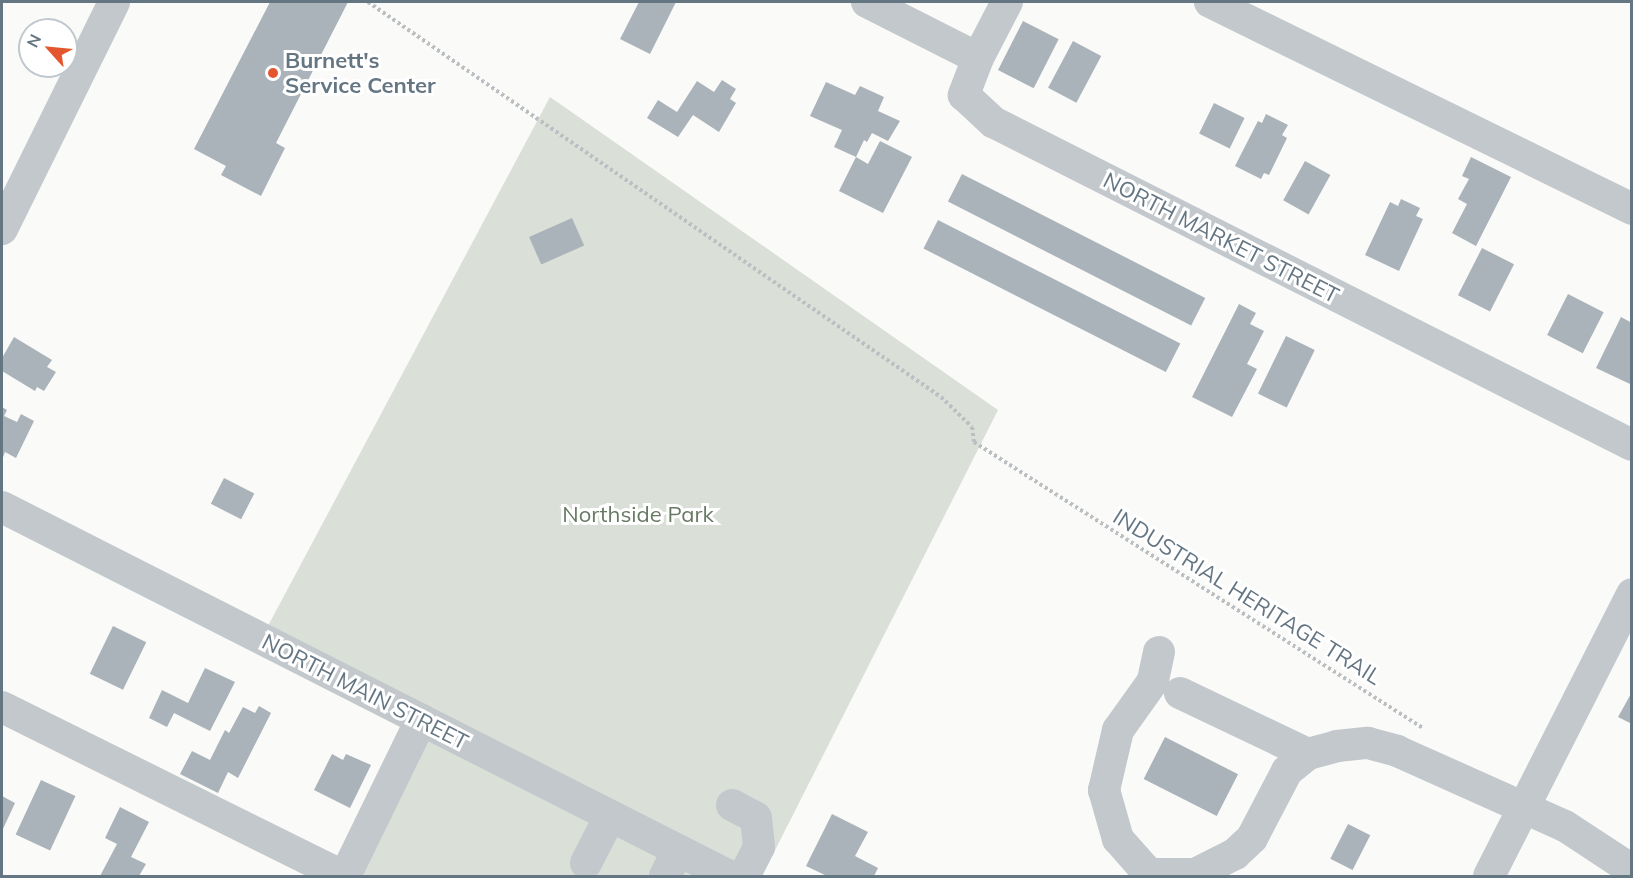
<!DOCTYPE html>
<html>
<head>
<meta charset="utf-8">
<style>
	body { margin:0 }
	#map { position:relative; width:1633px; height:878px; overflow:hidden; background:#fafaf8; font-family:Mulish,sans-serif }
	div>[style] { position:absolute }
	.green>* { inset:0; background:#dadfd7 }
	.building>* { inset:0; background:#aab3b9; transform-origin:0 0 }
	.path>* { height:4px; margin-top:-2px; transform-origin:0; background:repeating-linear-gradient(90deg,#bbbfc2 0 3px,transparent 0 6px) }
	.minor>* { height:32px; margin:-16px; padding:0 16px; transform-origin:16px; border-radius:16px; background:#c3c8cc }
	.dots>* { width:16px; height:16px; translate:-50% -50%; box-sizing:border-box; border:3px solid #fff; border-radius:50% }
	span { translate:-50% -50%; white-space:nowrap; text-align:center; line-height:1.15; -webkit-text-stroke:6px #fff; paint-order:stroke }
	.poi-label { font-size:22px; color:#657683; font-weight:700 }
	.left { translate:0 -50%; text-align:left }
	.street-label { font-size:22px; color:#657683 }
	.park-label { font-size:22px; color:#687a64 }
	.frame { position:absolute; inset:0; border:3px solid #657683; pointer-events:none }
	.north { position:absolute; left:18px; top:18px; width:60px; height:60px; box-sizing:border-box; background:#fff; border:2px solid #c1c8cd; border-radius:50%; rotate:297deg; font-size:16px; font-weight:700; line-height:24px; text-align:center; color:#657683 }
	.north::after { content:''; display:block; margin:auto; width:21px; height:27px; background:#e4572e; clip-path:polygon(50% 0,100% 100%,50% 72%,0 100%) }
</style>
</head>
<body>
<div id="map">
	<div class="green">
		<div style="clip-path:polygon(550px 97px,998px 410px,762px 876px,343px 876px,421px 720px,261px 639px)"></div>
	</div>
	<div class="building">
		<div style="clip-path:polygon(270px 2px,348px 2px,276px 143px,285px 148px,261px 196px,221px 175px,226px 166px,194px 149px)"></div>
		<div style="clip-path:polygon(639px 2px,676px 2px,650px 54px,620px 39px)"></div>
		<div style="left:1023px;top:21px;width:40px;height:55px;rotate:27deg"></div>
		<div style="left:1073px;top:41px;width:32px;height:53px;rotate:28deg"></div>
		<div style="clip-path:polygon(722px 80px,736px 89px,730px 99px,736px 103px,719px 132px,693px 115px,678px 137px,647px 118px,658px 100px,677px 112px,697px 81px,714px 92px)"></div>
		<div style="clip-path:polygon(826px 82px,855px 95px,860px 86px,884px 97px,878px 111px,900px 121px,888px 141px,872px 133px,867px 142px,864px 140px,856px 157px,834px 147px,842px 130px,810px 116px)"></div>
		<div style="left:1214px;top:103px;width:34px;height:34px;rotate:26deg"></div>
		<div style="clip-path:polygon(1266px 114px,1288px 125px,1282px 135px,1287px 138px,1269px 175px,1264px 173px,1261px 179px,1235px 166px,1258px 121px,1262px 123px)"></div>
		<div style="clip-path:polygon(880px 141px,912px 157px,883px 213px,839px 191px,856px 157px,868px 164px)"></div>
		<div style="clip-path:polygon(1471px 157px,1511px 177px,1476px 246px,1452px 233px,1467px 204px,1458px 199px,1469px 179px,1462px 176px)"></div>
		<div style="left:1305px;top:161px;width:29px;height:45px;rotate:29deg"></div>
		<div style="left:962px;top:174px;width:273px;height:31px;rotate:27deg"></div>
		<div style="clip-path:polygon(1401px 199px,1420px 208px,1416px 216px,1423px 219px,1399px 271px,1365px 255px,1390px 202px,1398px 206px)"></div>
		<div style="left:572px;top:218px;width:30px;height:47px;rotate:66deg"></div>
		<div style="left:938px;top:220px;width:272px;height:32px;rotate:27deg"></div>
		<div style="left:1482px;top:248px;width:36px;height:53px;rotate:27deg"></div>
		<div style="left:1568px;top:294px;width:40px;height:46px;rotate:27deg"></div>
		<div style="clip-path:polygon(1239px 304px,1256px 313px,1250px 324px,1264px 331px,1247px 364px,1257px 369px,1232px 417px,1192px 397px)"></div>
		<div style="clip-path:polygon(1621px 317px,1632px 323px,1630px 384px,1596px 368px)"></div>
		<div style="left:1286px;top:336px;width:32px;height:64px;rotate:26deg"></div>
		<div style="clip-path:polygon(14px 337px,52px 360px,47px 367px,56px 372px,44px 391px,37px 387px,35px 391px,2px 371px,2px 358px)"></div>
		<div style="clip-path:polygon(2px 407px,7px 410px,4px 416px,17px 422px,21px 414px,34px 421px,16px 458px,5px 452px,2px 460px)"></div>
		<div style="left:224px;top:478px;width:34px;height:29px;rotate:27deg"></div>
		<div style="left:113px;top:626px;width:37px;height:53px;rotate:26deg"></div>
		<div style="clip-path:polygon(205px 668px,235px 682px,210px 731px,174px 713px,167px 727px,149px 718px,162px 690px,188px 703px)"></div>
		<div style="clip-path:polygon(1632px 692px,1632px 724px,1618px 717px)"></div>
		<div style="clip-path:polygon(259px 706px,271px 713px,238px 778px,228px 772px,218px 793px,180px 774px,192px 751px,210px 760px,225px 730px,229px 733px,243px 707px,255px 713px)"></div>
		<div style="left:1165px;top:737px;width:82px;height:47px;rotate:27deg"></div>
		<div style="clip-path:polygon(332px 754px,343px 760px,346px 754px,371px 765px,350px 808px,314px 790px)"></div>
		<div style="left:41px;top:780px;width:38px;height:60px;rotate:25deg"></div>
		<div style="clip-path:polygon(2px 796px,15px 803px,2px 831px)"></div>
		<div style="clip-path:polygon(120px 807px,149px 822px,131px 857px,146px 864px,139px 876px,100px 876px,117px 844px,105px 838px)"></div>
		<div style="clip-path:polygon(832px 814px,868px 832px,855px 856px,878px 868px,874px 876px,827px 876px,806px 866px)"></div>
		<div style="left:1348px;top:824px;width:25px;height:39px;rotate:27deg"></div>
	</div>
	<div class="path">
		<div style="left:368px;top:2px;width:696px;rotate:34.58deg"></div>
		<div style="left:941px;top:397px;width:43px;rotate:44.1deg"></div>
		<div style="left:972px;top:427px;width:15px;rotate:82deg"></div>
		<div style="left:974px;top:442px;width:532px;rotate:32.5deg"></div>
	</div>
	<div class="minor">
		<div style="left:867px;top:2px;width:124px;rotate:26.8deg"></div>
		<div style="left:1007px;top:2px;width:63px;rotate:117.4deg"></div>
		<div style="left:978px;top:58px;width:40px;rotate:111deg"></div>
		<div style="left:964px;top:95px;width:40px;rotate:43deg"></div>
		<div style="left:993px;top:122px;width:716px;rotate:26.82deg"></div>
		<div style="left:1210px;top:2px;width:470px;rotate:26.1deg"></div>
		<div style="left:2px;top:229px;width:253px;rotate:-63.7deg"></div>
		<div style="left:2px;top:507px;width:815px;rotate:26.91deg"></div>
		<div style="left:1159px;top:652px;width:30px;rotate:102deg"></div>
		<div style="left:1153px;top:681px;width:60px;rotate:125.5deg"></div>
		<div style="left:1118px;top:730px;width:62px;rotate:103.1deg"></div>
		<div style="left:1104px;top:790px;width:51px;rotate:74.1deg"></div>
		<div style="left:1118px;top:839px;width:47px;rotate:48.5deg"></div>
		<div style="left:1149px;top:874px;width:46px"></div>
		<div style="left:1195px;top:874px;width:45px;rotate:-26.6deg"></div>
		<div style="left:1235px;top:854px;width:23px;rotate:-43deg"></div>
		<div style="left:1252px;top:838px;width:76px;rotate:-62.4deg"></div>
		<div style="left:1287px;top:771px;width:27px;rotate:-39deg"></div>
		<div style="left:1308px;top:754px;width:30px;rotate:-15deg"></div>
		<div style="left:1337px;top:746px;width:31px;rotate:-6deg"></div>
		<div style="left:1368px;top:743px;width:30px;rotate:15deg"></div>
		<div style="left:1397px;top:751px;width:184px;rotate:24.1deg"></div>
		<div style="left:1565px;top:826px;width:80px;rotate:33.3deg"></div>
		<div style="left:1180px;top:693px;width:142px;rotate:25.5deg"></div>
		<div style="left:2px;top:707px;width:381px;rotate:26.4deg"></div>
		<div style="left:732px;top:805px;width:27px;rotate:28deg"></div>
		<div style="left:756px;top:818px;width:29px;rotate:84deg"></div>
		<div style="left:759px;top:847px;width:33px;rotate:117deg"></div>
		<div style="left:586px;top:863px;width:53px;rotate:-62.9deg"></div>
		<div style="left:345px;top:876px;width:174px;rotate:-64deg"></div>
		<div style="left:665px;top:876px;width:29px;rotate:-63deg"></div>
		<div style="left:1489px;top:876px;width:316px;rotate:-63.1deg"></div>
	</div>
	<div class="dots">
		<div style="left:273px;top:73px;background:#e4572e"></div>
	</div>
	<div class="poi-label">
		<span class="left" style="left:285px;top:73px">Burnett's<br>Service Center</span>
	</div>
	<div class="street-label">
		<span style="left:1221px;top:238px;rotate:27deg">NORTH MARKET STREET</span>
		<span style="left:1247px;top:597px;rotate:32deg">INDUSTRIAL HERITAGE TRAIL</span>
		<span style="left:365px;top:692px;rotate:27deg">NORTH MAIN STREET</span>
	</div>
	<div class="park-label">
		<span style="left:638px;top:515px">Northside Park</span>
	</div>
	<div class="frame"></div>
	<div class="north">N</div>
</div>
</body>
</html>
